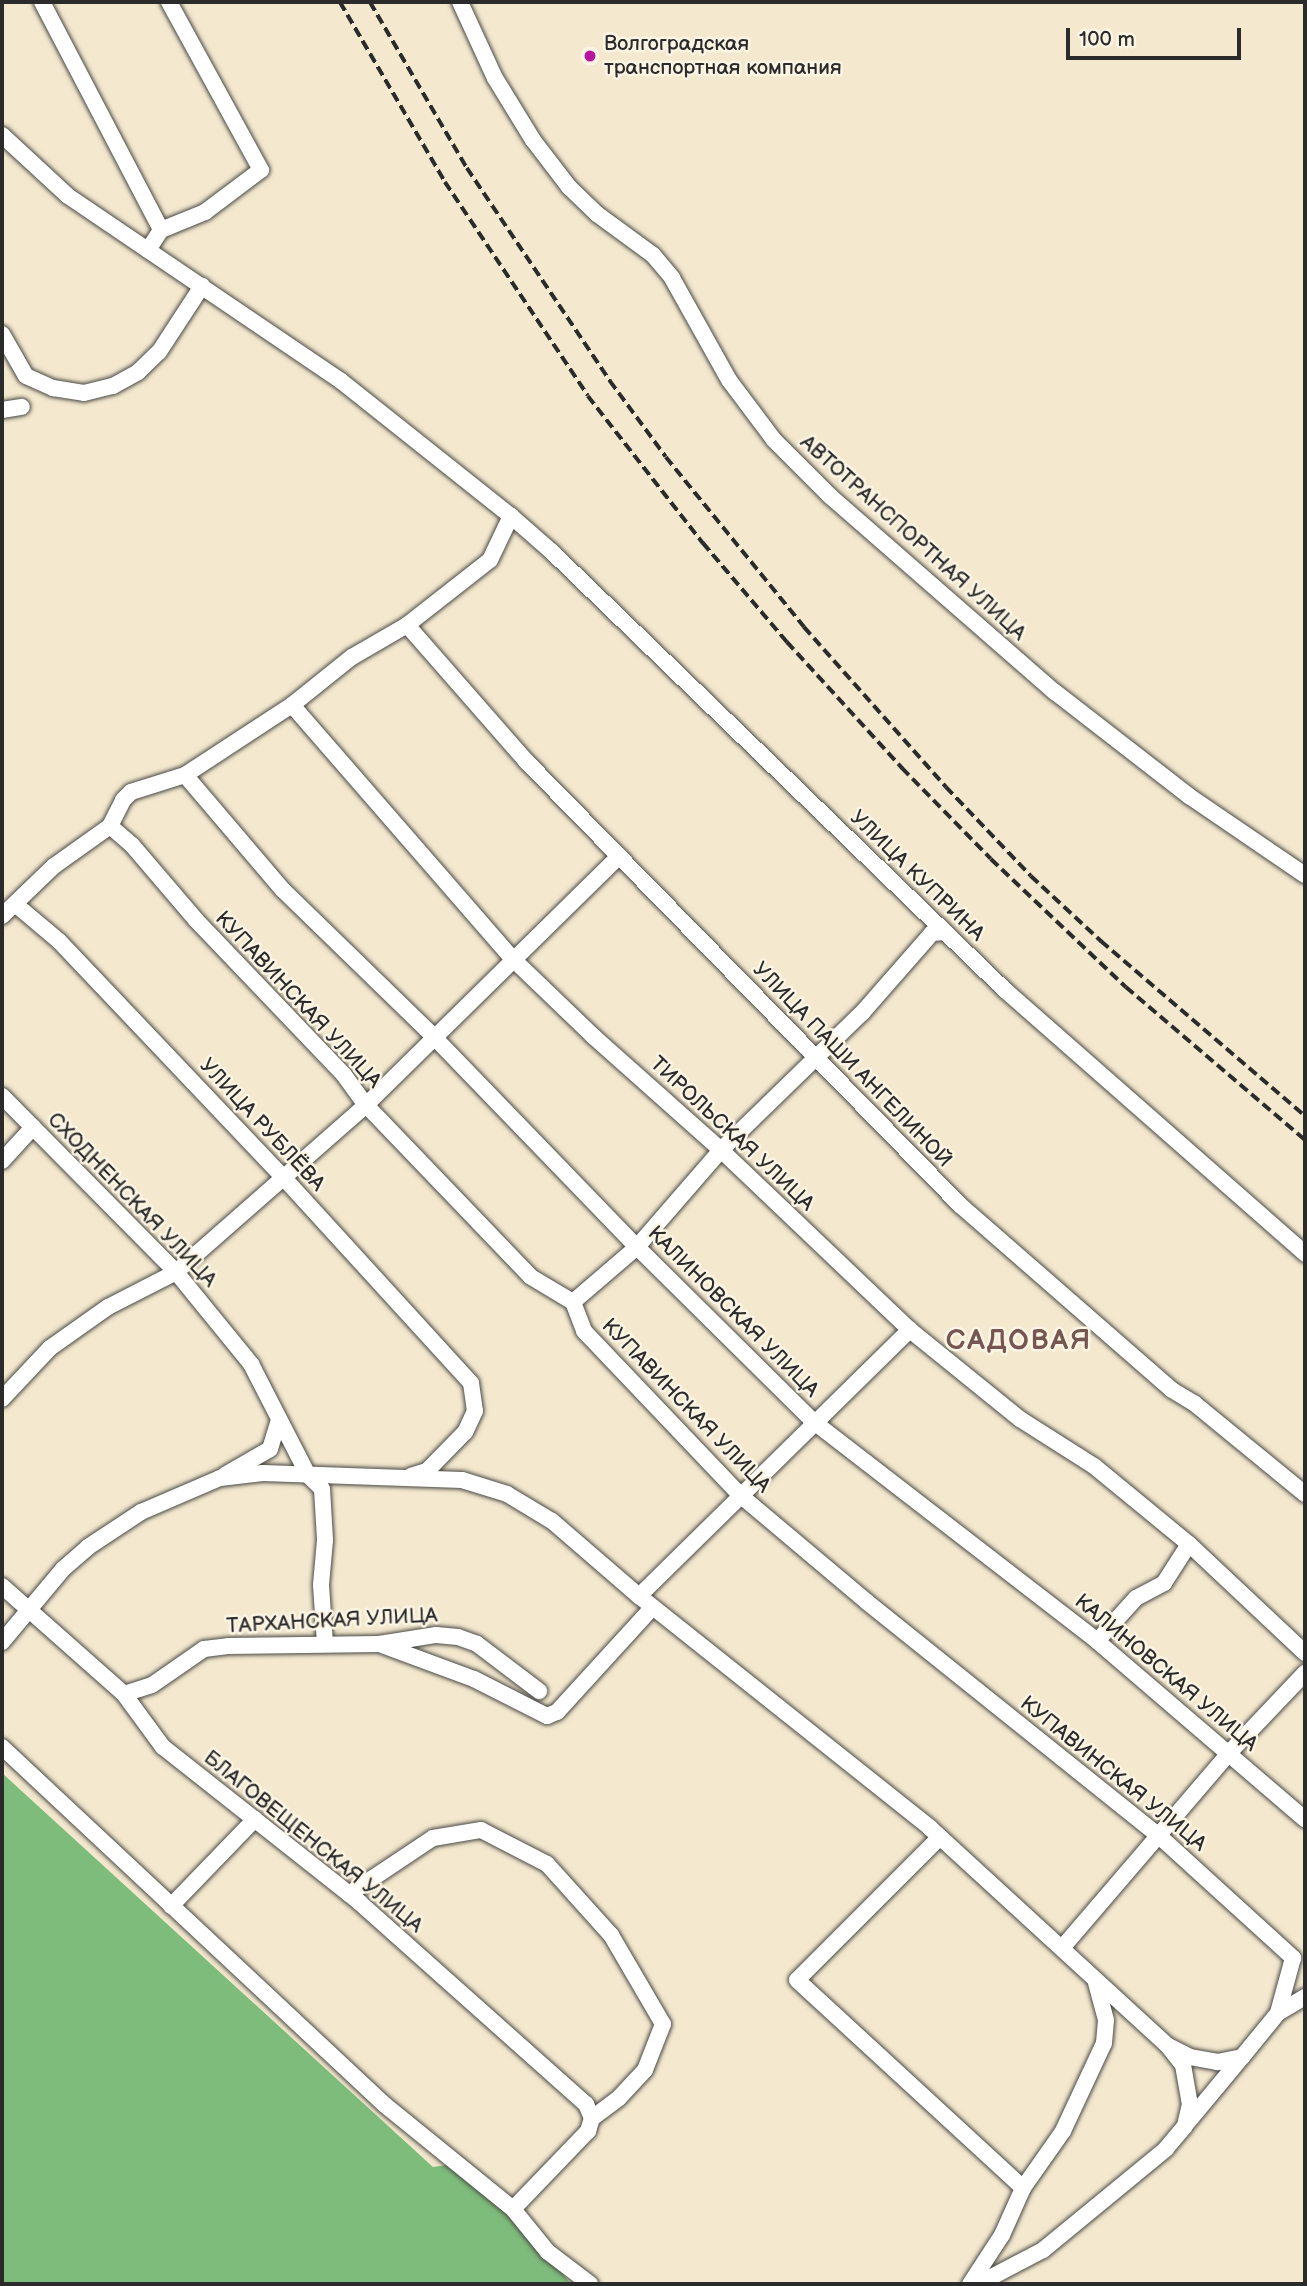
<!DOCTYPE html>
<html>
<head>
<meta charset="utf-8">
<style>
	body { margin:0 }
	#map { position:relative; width:1307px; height:2286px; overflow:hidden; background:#f4e9cf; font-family:"Balsamiq Sans",sans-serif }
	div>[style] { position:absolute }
	.forest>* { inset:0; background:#7ebc7b }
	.roads { filter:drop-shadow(0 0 2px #494844) drop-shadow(0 0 2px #494844) }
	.minor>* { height:16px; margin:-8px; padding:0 8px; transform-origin:8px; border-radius:8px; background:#fff }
	.rail>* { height:3.5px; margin-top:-1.75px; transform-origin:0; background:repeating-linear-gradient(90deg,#2b2b2b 0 10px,transparent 0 15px) }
	.dots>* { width:19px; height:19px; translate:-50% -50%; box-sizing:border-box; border:4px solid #fcf5e5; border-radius:50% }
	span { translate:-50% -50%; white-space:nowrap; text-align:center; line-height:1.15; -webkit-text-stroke:5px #fcf5e5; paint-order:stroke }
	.poi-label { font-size:21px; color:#2b2b2b }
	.left { translate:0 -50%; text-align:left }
	.street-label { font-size:21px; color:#2b2b2b }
	.district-label { font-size:28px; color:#755650; font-weight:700; letter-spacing:2px }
	.frame { position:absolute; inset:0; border:4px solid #2b2b2b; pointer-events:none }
	.scale { position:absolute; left:1066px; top:28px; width:175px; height:32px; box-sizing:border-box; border:4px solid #2b2b2b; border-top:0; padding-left:9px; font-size:21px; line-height:24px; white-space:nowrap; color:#2b2b2b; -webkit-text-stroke:5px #fcf5e5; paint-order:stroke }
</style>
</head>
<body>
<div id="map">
	<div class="forest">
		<div style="clip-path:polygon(2px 1773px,433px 2167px,447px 2165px,522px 2224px,571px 2284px,2px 2284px)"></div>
	</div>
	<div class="roads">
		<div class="minor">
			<div style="left:42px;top:2px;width:257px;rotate:62.4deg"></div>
			<div style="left:161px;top:230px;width:24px;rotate:123deg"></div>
			<div style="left:460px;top:2px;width:84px;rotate:65.3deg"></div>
			<div style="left:495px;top:78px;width:73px;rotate:58.5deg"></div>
			<div style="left:533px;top:140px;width:59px;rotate:52.5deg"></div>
			<div style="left:569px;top:187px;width:39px;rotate:44deg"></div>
			<div style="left:597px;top:214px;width:69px;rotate:36.2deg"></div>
			<div style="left:653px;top:255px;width:30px;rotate:50deg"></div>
			<div style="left:672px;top:278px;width:117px;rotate:60.8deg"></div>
			<div style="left:729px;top:380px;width:75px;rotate:53.1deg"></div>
			<div style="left:774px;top:440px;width:79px;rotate:45deg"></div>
			<div style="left:830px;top:496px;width:298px;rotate:41.1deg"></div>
			<div style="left:1055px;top:692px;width:170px;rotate:37.8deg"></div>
			<div style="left:1189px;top:796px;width:140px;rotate:34.3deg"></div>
			<div style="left:2px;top:135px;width:90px;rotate:42.7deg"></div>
			<div style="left:68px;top:196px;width:330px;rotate:34.1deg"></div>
			<div style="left:341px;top:381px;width:217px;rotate:38.5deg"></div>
			<div style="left:511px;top:516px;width:55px;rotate:41.3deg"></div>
			<div style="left:552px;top:552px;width:630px;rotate:44.04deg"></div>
			<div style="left:1005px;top:990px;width:400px;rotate:41.3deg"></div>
			<div style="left:161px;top:230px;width:48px;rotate:-22.2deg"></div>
			<div style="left:205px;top:212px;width:70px;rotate:-36.9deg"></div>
			<div style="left:261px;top:170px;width:192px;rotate:-118.7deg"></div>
			<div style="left:2px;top:334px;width:48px;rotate:60.3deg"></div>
			<div style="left:26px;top:376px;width:30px;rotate:24deg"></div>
			<div style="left:53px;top:388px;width:31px;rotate:9deg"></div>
			<div style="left:84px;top:393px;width:30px;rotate:-14deg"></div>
			<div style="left:113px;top:386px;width:29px;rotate:-29deg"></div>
			<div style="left:138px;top:372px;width:29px;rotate:-44deg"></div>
			<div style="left:159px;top:352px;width:79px;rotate:-56.9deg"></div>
			<div style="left:2px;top:410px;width:20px;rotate:-9deg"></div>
			<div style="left:407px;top:625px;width:181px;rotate:48.8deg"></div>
			<div style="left:526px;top:761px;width:621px;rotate:45.65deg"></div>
			<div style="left:960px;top:1205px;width:281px;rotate:41.1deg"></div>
			<div style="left:1172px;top:1390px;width:27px;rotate:31deg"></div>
			<div style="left:1195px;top:1404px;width:142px;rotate:39.3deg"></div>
			<div style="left:292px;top:705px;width:338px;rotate:49deg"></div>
			<div style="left:514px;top:960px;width:110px;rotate:43.9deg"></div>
			<div style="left:593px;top:1036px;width:171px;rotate:41.7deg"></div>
			<div style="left:721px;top:1150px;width:261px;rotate:43.6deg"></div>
			<div style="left:910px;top:1330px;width:141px;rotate:39deg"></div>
			<div style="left:1020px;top:1419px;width:88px;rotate:32.4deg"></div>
			<div style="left:1094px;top:1466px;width:123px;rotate:39.4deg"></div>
			<div style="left:185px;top:775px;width:151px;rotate:49.6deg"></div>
			<div style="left:283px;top:890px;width:211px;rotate:44.2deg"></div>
			<div style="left:434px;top:1037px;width:292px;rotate:46deg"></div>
			<div style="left:637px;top:1247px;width:249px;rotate:44.7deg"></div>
			<div style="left:814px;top:1422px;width:358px;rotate:37.7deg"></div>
			<div style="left:1097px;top:1641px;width:274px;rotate:40.6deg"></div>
			<div style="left:110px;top:826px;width:29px;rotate:41deg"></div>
			<div style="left:132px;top:845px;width:99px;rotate:49.5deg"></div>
			<div style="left:196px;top:920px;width:214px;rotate:46.3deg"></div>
			<div style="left:344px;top:1075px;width:37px;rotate:54deg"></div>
			<div style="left:366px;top:1105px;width:238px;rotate:46.2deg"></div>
			<div style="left:531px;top:1277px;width:49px;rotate:30.8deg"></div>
			<div style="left:573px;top:1302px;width:31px;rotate:69deg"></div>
			<div style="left:584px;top:1331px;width:226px;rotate:46.4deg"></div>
			<div style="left:740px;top:1495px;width:166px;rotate:40.1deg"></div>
			<div style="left:867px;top:1602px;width:373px;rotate:38.7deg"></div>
			<div style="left:1158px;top:1835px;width:183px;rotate:42.3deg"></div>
			<div style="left:1293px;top:1958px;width:57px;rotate:105.3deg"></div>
			<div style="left:1278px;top:2013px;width:57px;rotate:129.3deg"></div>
			<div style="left:1242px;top:2057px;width:25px;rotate:168deg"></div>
			<div style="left:1218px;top:2062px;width:28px;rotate:-170deg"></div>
			<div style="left:1190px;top:2057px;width:25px;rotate:-153deg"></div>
			<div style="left:15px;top:904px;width:57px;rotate:40.1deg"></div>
			<div style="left:59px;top:941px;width:325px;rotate:46.5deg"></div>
			<div style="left:283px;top:1177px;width:279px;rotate:47.6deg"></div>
			<div style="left:471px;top:1383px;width:28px;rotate:82deg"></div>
			<div style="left:475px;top:1411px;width:23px;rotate:115deg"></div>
			<div style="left:465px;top:1432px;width:54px;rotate:134.3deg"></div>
			<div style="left:427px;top:1471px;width:17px;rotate:163deg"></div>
			<div style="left:2px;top:916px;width:72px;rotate:-43.9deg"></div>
			<div style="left:54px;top:866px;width:69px;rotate:-35.5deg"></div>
			<div style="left:110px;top:826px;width:29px;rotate:-63deg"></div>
			<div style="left:123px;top:800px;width:11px;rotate:-45deg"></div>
			<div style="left:131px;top:792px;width:57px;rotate:-17.5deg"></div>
			<div style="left:185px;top:775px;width:128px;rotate:-33.2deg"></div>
			<div style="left:292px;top:705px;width:77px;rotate:-38.7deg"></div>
			<div style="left:352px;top:657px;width:64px;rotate:-30.2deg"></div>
			<div style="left:407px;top:625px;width:105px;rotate:-38.1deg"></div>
			<div style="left:490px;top:560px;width:49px;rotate:-64.5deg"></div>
			<div style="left:2px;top:1096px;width:247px;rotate:45.3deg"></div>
			<div style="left:176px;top:1272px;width:119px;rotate:50.8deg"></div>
			<div style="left:251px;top:1364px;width:125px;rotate:62.8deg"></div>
			<div style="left:308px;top:1475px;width:20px;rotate:45deg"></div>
			<div style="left:322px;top:1489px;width:51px;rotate:86.6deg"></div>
			<div style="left:325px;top:1540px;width:45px;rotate:95.1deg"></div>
			<div style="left:321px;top:1585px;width:59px;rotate:86.1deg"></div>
			<div style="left:2px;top:1161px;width:46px;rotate:-47.6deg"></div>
			<div style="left:573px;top:1302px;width:84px;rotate:-40.7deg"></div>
			<div style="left:637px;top:1247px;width:128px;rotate:-49.1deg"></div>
			<div style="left:721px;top:1150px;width:197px;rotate:-44.2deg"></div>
			<div style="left:862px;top:1013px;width:106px;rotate:-48.8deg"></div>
			<div style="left:932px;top:933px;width:13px;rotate:-4deg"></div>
			<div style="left:2px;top:1399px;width:70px;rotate:-46.7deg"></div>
			<div style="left:50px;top:1348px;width:71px;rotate:-35.3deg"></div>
			<div style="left:108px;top:1307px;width:76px;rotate:-27.2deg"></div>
			<div style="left:176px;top:1272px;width:253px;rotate:-41.3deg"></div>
			<div style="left:366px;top:1105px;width:355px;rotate:-44.5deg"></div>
			<div style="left:225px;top:1475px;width:52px;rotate:-30deg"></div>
			<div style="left:270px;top:1449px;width:28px;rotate:-73deg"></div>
			<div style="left:2px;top:1586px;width:163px;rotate:41.5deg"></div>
			<div style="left:124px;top:1694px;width:66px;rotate:53.7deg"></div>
			<div style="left:163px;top:1747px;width:250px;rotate:38.3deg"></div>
			<div style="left:359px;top:1902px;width:304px;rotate:41.7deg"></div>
			<div style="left:586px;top:2104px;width:15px;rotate:67deg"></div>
			<div style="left:592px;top:2118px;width:14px;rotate:107deg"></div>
			<div style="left:588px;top:2131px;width:108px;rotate:133.9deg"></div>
			<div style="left:639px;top:1596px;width:380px;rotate:-44.5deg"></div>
			<div style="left:1097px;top:1641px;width:58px;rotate:-47.8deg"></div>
			<div style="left:1136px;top:1598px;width:32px;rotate:-28deg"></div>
			<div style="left:1164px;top:1583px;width:46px;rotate:-57.3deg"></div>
			<div style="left:1189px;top:1544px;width:159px;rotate:43.2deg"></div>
			<div style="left:2px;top:1642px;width:95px;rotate:-50.1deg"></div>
			<div style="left:63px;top:1569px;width:33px;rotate:-41deg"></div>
			<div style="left:88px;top:1547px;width:64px;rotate:-33.4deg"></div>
			<div style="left:141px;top:1512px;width:86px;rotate:-23.3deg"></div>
			<div style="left:220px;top:1478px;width:43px;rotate:-6.6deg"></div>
			<div style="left:263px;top:1473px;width:199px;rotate:2deg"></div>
			<div style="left:462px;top:1480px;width:47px;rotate:17.3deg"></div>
			<div style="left:507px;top:1494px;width:52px;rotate:31deg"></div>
			<div style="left:552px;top:1521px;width:115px;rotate:40.8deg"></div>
			<div style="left:639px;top:1596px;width:371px;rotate:38.5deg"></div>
			<div style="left:929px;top:1827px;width:324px;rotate:42.5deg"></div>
			<div style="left:1168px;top:2046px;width:24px;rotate:52deg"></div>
			<div style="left:1183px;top:2065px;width:40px;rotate:80deg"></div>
			<div style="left:1190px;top:2104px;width:23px;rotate:103deg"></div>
			<div style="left:1185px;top:2126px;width:30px;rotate:130deg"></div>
			<div style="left:1166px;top:2149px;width:159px;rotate:140.6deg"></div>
			<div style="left:1043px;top:2250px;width:73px;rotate:152.4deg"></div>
			<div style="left:382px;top:1645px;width:98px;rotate:20.3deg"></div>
			<div style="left:474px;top:1679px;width:82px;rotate:26.9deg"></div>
			<div style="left:547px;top:1716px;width:11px;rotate:-22deg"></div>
			<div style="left:557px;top:1712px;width:142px;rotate:-47.6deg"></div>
			<div style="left:124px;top:1694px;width:29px;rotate:-18deg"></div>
			<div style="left:152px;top:1685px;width:63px;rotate:-34.7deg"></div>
			<div style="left:204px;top:1649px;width:24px;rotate:-7deg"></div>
			<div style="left:228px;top:1646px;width:151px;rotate:-0.8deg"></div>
			<div style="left:379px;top:1644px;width:58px;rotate:-9deg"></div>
			<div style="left:436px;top:1635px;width:22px;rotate:5deg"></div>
			<div style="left:458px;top:1637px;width:20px;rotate:20deg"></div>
			<div style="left:477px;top:1644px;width:78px;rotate:37.2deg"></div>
			<div style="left:2px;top:1747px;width:524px;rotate:43.07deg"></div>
			<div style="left:385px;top:2105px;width:165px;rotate:39.1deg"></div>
			<div style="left:513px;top:2209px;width:55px;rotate:50.9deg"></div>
			<div style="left:548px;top:2252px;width:53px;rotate:37.3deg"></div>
			<div style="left:940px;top:1837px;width:202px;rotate:135deg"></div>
			<div style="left:797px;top:1980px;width:307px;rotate:42.6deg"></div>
			<div style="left:349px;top:1894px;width:101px;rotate:-33.7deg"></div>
			<div style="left:433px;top:1838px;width:49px;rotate:-9.5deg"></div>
			<div style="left:481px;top:1830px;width:74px;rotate:27.3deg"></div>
			<div style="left:547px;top:1864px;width:96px;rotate:48deg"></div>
			<div style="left:611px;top:1935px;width:103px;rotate:59.7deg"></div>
			<div style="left:663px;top:2024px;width:49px;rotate:111.4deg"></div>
			<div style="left:645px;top:2070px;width:38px;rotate:133deg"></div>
			<div style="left:619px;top:2098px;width:34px;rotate:143deg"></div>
			<div style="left:171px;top:1906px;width:121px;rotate:-46deg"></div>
			<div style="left:1062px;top:1948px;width:258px;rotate:-49.4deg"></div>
			<div style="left:1230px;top:1752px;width:109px;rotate:-46.5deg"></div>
			<div style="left:1278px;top:2013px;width:31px;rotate:-31deg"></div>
			<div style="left:1188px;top:2122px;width:85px;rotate:-50.3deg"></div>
			<div style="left:970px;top:2284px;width:59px;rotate:-56.9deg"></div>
			<div style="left:1002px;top:2235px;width:51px;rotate:-65.9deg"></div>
			<div style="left:1023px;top:2188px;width:70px;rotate:-54.9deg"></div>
			<div style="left:1063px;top:2131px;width:97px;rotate:-65deg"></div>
			<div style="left:1104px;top:2043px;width:23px;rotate:-85deg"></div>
			<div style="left:1106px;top:2020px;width:39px;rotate:-105deg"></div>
		</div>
	</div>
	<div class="rail">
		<div style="left:340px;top:2px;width:208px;rotate:59.7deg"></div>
		<div style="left:445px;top:182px;width:257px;rotate:56.2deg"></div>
		<div style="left:588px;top:396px;width:187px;rotate:52deg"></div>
		<div style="left:703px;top:543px;width:130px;rotate:49.7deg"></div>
		<div style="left:787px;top:642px;width:171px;rotate:47.6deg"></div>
		<div style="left:902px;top:768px;width:127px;rotate:45.6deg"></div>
		<div style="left:991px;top:859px;width:186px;rotate:43.5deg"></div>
		<div style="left:1126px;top:987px;width:235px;rotate:40.5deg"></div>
		<div style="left:370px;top:2px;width:192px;rotate:59.7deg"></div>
		<div style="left:467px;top:168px;width:257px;rotate:56.1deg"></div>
		<div style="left:610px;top:381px;width:94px;rotate:53.6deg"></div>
		<div style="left:666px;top:457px;width:219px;rotate:50.9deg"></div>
		<div style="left:804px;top:627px;width:214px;rotate:48.4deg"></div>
		<div style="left:946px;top:787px;width:123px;rotate:46.3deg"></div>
		<div style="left:1031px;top:876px;width:96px;rotate:42.9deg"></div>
		<div style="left:1101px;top:941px;width:269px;rotate:40.6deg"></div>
	</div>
	<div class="dots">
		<div style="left:590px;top:56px;background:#b5179e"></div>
	</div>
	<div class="poi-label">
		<span class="left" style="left:604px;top:56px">Волгоградская<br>транспортная компания</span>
	</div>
	<div class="street-label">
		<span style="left:913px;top:538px;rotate:42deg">АВТОТРАНСПОРТНАЯ УЛИЦА</span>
		<span style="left:917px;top:876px;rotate:44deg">УЛИЦА КУПРИНА</span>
		<span style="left:298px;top:1000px;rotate:47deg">КУПАВИНСКАЯ УЛИЦА</span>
		<span style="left:852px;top:1065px;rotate:46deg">УЛИЦА ПАШИ АНГЕЛИНОЙ</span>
		<span style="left:262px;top:1125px;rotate:47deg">УЛИЦА РУБЛЁВА</span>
		<span style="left:732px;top:1134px;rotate:43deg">ТИРОЛЬСКАЯ УЛИЦА</span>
		<span style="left:132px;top:1200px;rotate:46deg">СХОДНЕНСКАЯ УЛИЦА</span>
		<span style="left:733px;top:1312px;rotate:45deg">КАЛИНОВСКАЯ УЛИЦА</span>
		<span style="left:686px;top:1406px;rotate:46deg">КУПАВИНСКАЯ УЛИЦА</span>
		<span style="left:332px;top:1621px;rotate:-3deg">ТАРХАНСКАЯ УЛИЦА</span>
		<span style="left:1166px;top:1673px;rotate:40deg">КАЛИНОВСКАЯ УЛИЦА</span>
		<span style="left:1113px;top:1774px;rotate:39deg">КУПАВИНСКАЯ УЛИЦА</span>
		<span style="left:313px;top:1842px;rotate:39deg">БЛАГОВЕЩЕНСКАЯ УЛИЦА</span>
	</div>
	<div class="district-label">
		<span style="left:1019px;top:1341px">САДОВАЯ</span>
	</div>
	<div class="frame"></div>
	<div class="scale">100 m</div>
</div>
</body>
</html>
